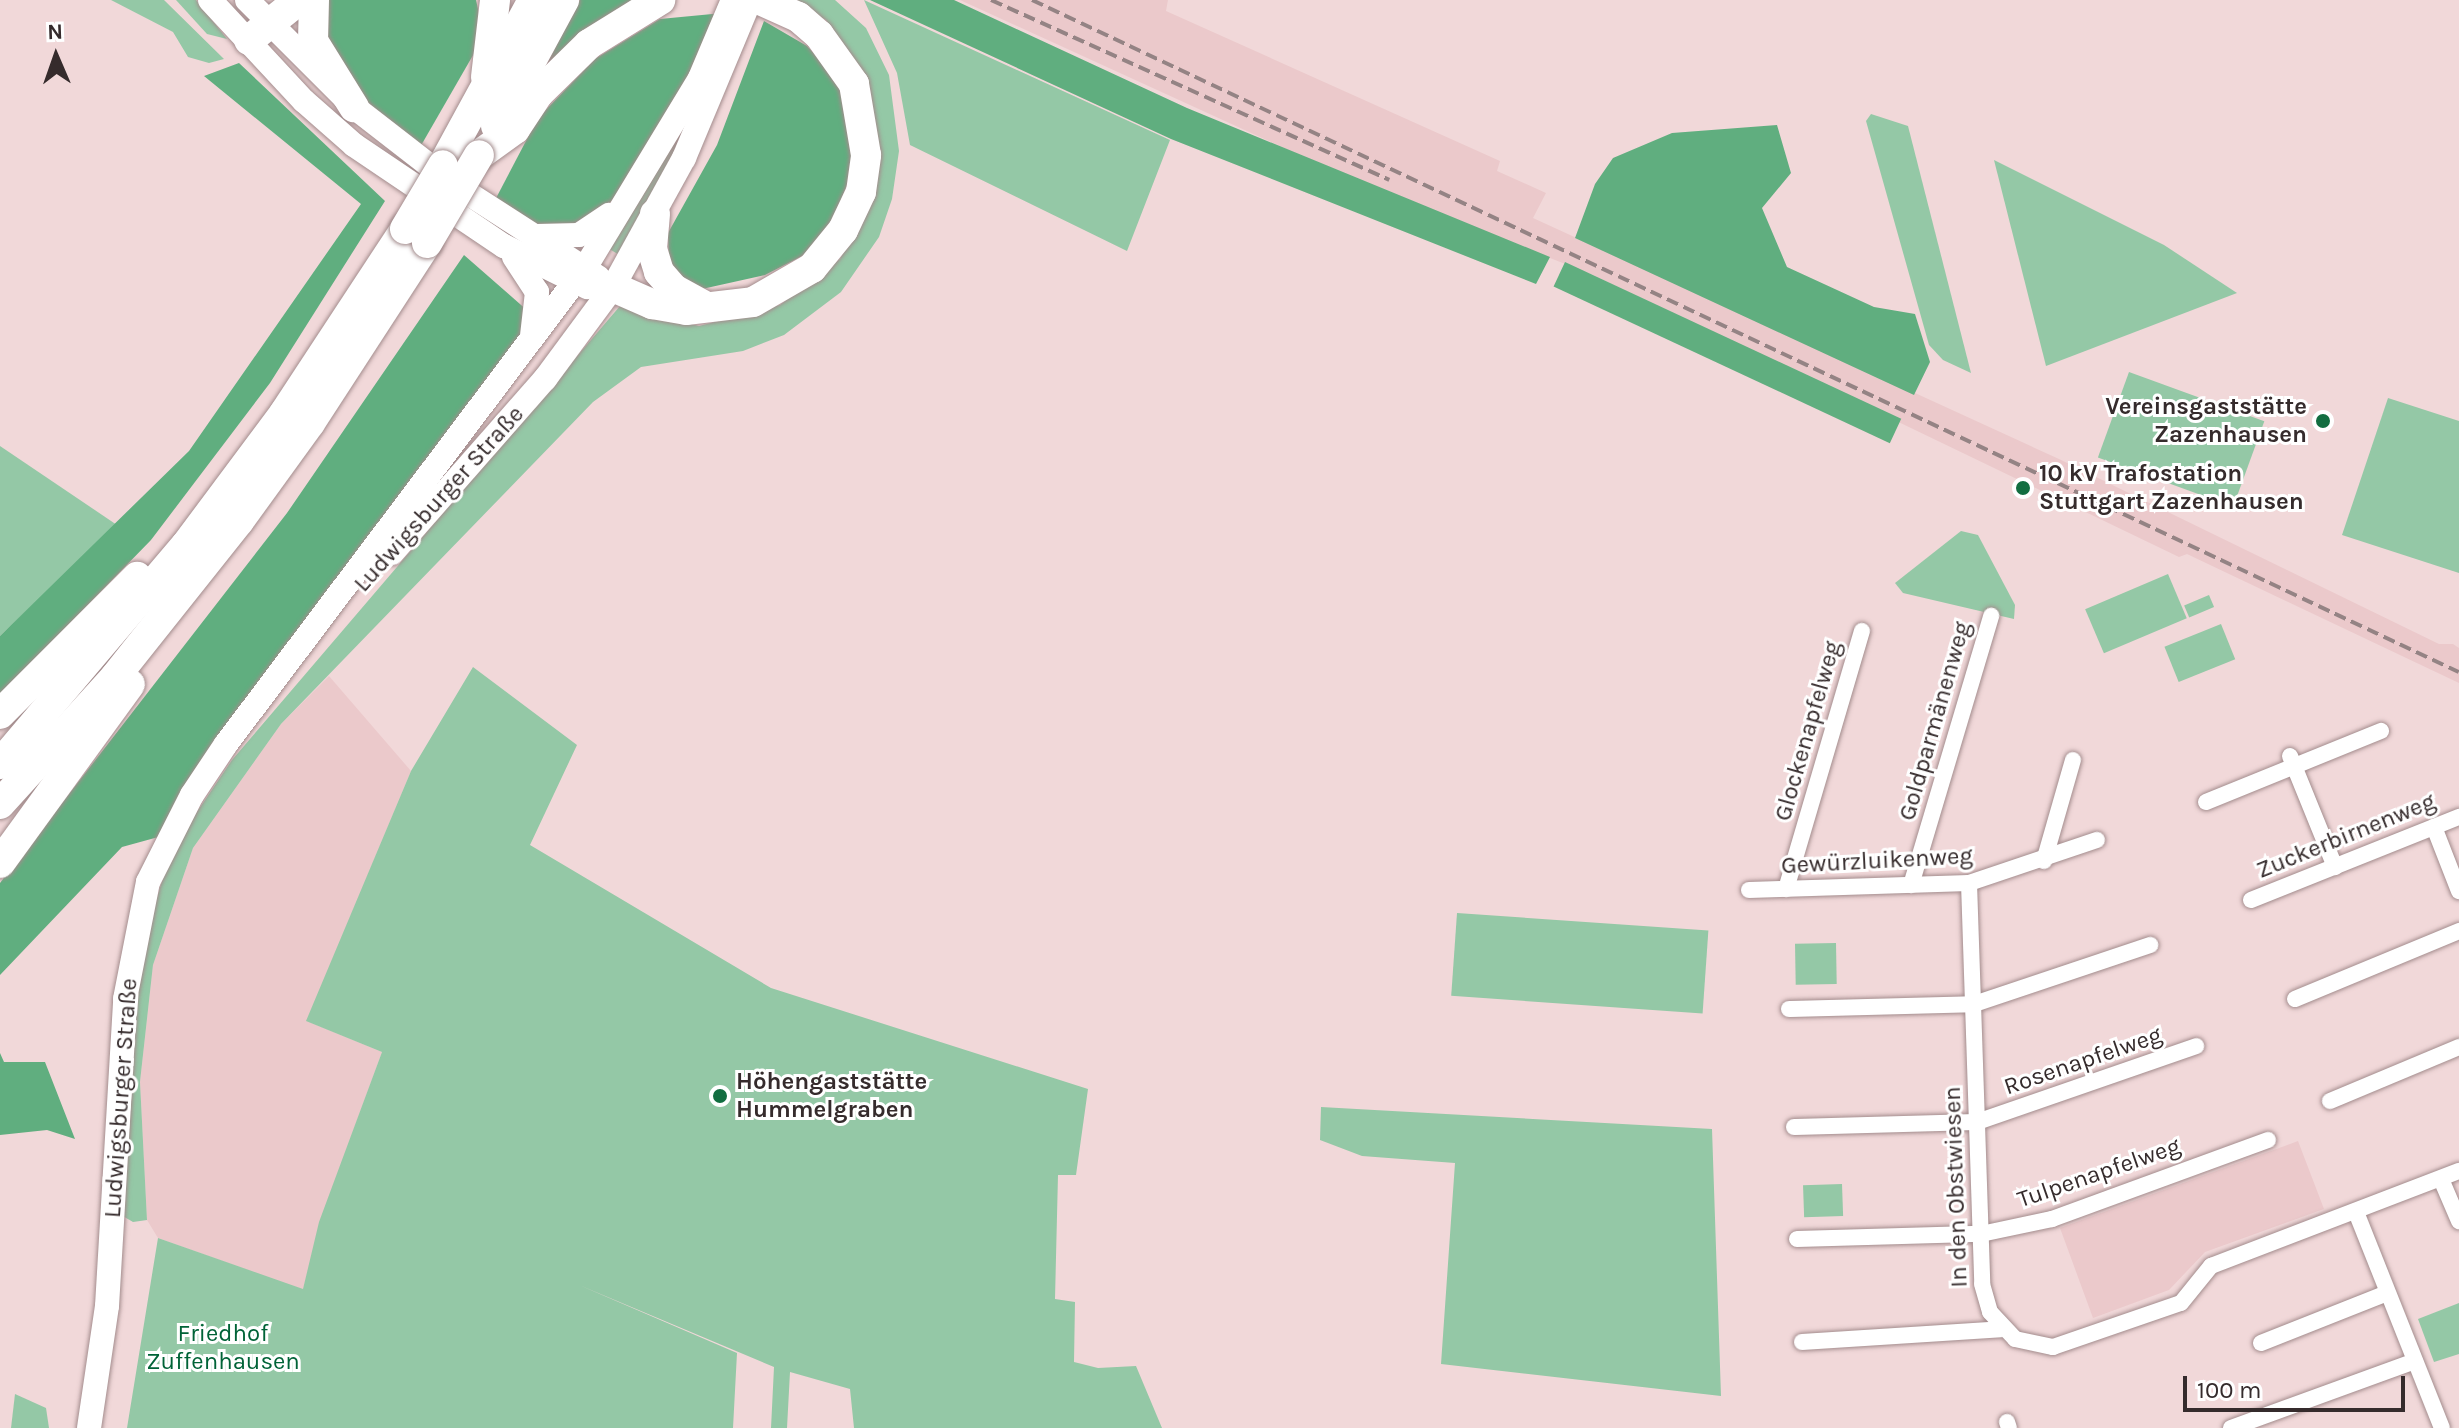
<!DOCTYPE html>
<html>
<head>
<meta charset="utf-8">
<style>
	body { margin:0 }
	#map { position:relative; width:2459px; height:1428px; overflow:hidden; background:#f1d8d9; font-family:Karla,sans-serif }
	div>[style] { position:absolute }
	.built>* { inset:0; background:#ebc9cb }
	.green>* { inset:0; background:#94c8a6; transform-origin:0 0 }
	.forest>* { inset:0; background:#60ae7f; transform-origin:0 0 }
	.roads { filter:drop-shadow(0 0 2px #a38c8d) drop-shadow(0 0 2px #a38c8d) }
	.street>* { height:16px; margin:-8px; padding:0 8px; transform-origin:8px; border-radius:8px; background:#fff }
	.secondary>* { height:24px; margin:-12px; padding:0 12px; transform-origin:12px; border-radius:12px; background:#fff }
	.highway>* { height:30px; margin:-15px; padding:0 15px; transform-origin:15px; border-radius:15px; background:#fff }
	.rail>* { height:4px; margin-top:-2px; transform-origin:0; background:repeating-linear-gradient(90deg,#948384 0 12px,transparent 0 18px) }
	.bridges { filter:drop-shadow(0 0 2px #a38c8d) drop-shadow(0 0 2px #a38c8d) }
	.highway-bridge>* { height:30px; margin:-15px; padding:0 15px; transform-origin:15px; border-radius:15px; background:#fff }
	.dots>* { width:22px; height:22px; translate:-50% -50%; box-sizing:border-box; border:4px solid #fff; border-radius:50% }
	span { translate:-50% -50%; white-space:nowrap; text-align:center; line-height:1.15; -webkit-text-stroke:6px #fff; paint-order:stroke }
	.poi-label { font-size:24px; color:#352b2c; font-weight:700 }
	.right { translate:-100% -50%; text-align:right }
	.left { translate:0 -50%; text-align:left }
	.street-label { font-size:24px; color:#352b2c }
	.park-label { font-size:24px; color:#006337 }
	.north { position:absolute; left:16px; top:16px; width:80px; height:80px; -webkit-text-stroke:6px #fff; paint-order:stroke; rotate:358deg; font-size:22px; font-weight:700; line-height:32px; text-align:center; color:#352b2c }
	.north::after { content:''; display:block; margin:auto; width:28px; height:36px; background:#352b2c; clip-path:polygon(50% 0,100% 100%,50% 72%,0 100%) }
	.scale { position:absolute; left:2183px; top:1376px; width:222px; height:36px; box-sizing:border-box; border:4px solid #352b2c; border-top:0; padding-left:10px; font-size:24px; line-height:28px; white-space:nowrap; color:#352b2c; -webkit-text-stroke:6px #fff; paint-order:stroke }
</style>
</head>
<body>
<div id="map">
	<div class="built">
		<div style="clip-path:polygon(960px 0,1168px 0,1166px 11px,1500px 161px,1497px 171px,1546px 193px,1533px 218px,2059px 459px,2439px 644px,2453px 644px,2459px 648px,2459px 683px,2187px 554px,2179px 557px,1593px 275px,1363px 184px)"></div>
		<div style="clip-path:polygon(329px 676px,411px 771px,307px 1021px,382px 1052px,320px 1222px,303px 1290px,158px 1238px,147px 1220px,140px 1082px,153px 965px,193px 848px,281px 724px)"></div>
		<div style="clip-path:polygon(2298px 1141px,2324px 1209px,2205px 1252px,2169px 1290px,2093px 1318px,2060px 1228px)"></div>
	</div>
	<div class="green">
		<div style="clip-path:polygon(111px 0,164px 0,224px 59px,209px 63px,188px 57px,173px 32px)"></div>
		<div style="clip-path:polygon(176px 0,196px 0,227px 39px,207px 34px)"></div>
		<div style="clip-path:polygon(790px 0,835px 0,866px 28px,889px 75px,899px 151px,892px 199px,879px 237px,841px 292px,784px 335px,743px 351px,641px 367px,593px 402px,281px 724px,193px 848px,153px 965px,140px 1082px,147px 1220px,133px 1222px,121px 1215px,126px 1047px,147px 930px,172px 849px,232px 760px,620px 306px,699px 326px,780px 305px,840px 259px,868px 207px,863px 83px,826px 20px)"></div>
		<div style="clip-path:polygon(864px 0,1170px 140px,1127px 251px,910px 145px,897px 73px)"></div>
		<div style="clip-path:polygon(710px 71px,661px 181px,621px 256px,606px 247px)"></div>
		<div style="clip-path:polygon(1871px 114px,1908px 126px,1971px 373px,1943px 360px,1929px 345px,1866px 121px)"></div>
		<div style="clip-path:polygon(1994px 160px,2164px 245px,2237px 293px,2046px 366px)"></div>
		<div style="left:2129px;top:372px;width:144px;height:91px;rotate:20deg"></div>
		<div style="clip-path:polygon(2388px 398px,2459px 421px,2459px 573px,2342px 535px)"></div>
		<div style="clip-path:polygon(0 446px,117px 525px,0 636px)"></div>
		<div style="clip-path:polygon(1961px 531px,1978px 535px,2015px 605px,2014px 619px,1903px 593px,1895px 583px)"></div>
		<div style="left:2168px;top:574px;width:48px;height:90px;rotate:67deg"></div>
		<div style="left:2209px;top:595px;width:13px;height:27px;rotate:67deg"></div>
		<div style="left:2221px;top:624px;width:38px;height:61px;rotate:68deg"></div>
		<div style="clip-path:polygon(473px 667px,577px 745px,530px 845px,771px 988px,1088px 1089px,1076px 1175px,1058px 1175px,1055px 1299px,1075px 1302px,1074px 1362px,1098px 1368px,1136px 1366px,1162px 1428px,854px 1428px,850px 1389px,790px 1372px,787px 1428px,771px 1428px,774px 1367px,579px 1285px,737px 1353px,733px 1428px,127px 1428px,158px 1238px,303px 1289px,319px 1222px,382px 1052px,306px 1021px,411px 771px)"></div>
		<div style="left:1457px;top:913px;width:252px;height:83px;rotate:4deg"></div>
		<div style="left:1836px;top:943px;width:41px;height:41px;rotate:89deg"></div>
		<div style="clip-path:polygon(1321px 1107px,1712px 1129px,1721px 1396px,1441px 1364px,1455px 1163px,1362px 1156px,1320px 1140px)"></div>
		<div style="left:1842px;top:1184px;width:32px;height:39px;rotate:88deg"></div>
		<div style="clip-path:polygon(2459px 1303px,2459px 1354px,2434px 1362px,2418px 1319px)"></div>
		<div style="clip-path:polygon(15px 1394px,46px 1408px,49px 1428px,11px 1428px)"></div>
	</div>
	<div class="forest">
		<div style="clip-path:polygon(326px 0,476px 0,482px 27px,476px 50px,419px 149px,344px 84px,318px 17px)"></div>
		<div style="clip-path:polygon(580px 0,642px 0,544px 68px)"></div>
		<div style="clip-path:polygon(870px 0,954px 0,1187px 108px,1550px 257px,1536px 284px,1171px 139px)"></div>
		<div style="clip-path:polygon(723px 13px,631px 179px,589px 226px,542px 232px,494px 202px,538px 118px,595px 59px,660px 19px)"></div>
		<div style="clip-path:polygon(764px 21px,807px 46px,836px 77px,851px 121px,851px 174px,835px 216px,806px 254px,765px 275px,702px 289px,681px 280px,669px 263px,668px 233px,717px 145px)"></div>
		<div style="clip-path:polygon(239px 63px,385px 201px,270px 383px,151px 540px,0 695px,0 636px,189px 451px,361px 204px,204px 76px)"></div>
		<div style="clip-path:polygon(1777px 125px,1791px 173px,1762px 208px,1787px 267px,1874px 307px,1915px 314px,1930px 362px,1914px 395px,1575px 238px,1595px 184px,1613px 158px,1672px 133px)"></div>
		<div style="clip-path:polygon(464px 255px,529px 312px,522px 341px,162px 836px,122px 847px,0 975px,0 883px,287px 513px)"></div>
		<div style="left:1565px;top:262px;width:371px;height:27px;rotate:25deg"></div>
		<div style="clip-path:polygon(0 1053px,4px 1062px,45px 1062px,75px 1139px,47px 1130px,0 1135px)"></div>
	</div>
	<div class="roads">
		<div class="street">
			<div style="left:2290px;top:756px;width:120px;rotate:67.9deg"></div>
			<div style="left:2206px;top:802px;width:189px;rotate:-22.1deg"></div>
			<div style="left:2434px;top:827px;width:69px;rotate:68.7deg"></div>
			<div style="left:2044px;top:861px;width:105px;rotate:-74deg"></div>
			<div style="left:1969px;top:883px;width:401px;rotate:88.1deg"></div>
			<div style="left:1982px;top:1284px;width:29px;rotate:74deg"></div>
			<div style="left:1990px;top:1312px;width:37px;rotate:47deg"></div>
			<div style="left:2015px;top:1339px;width:39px;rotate:12deg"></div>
			<div style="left:2053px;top:1347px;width:135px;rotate:-19deg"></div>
			<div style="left:2181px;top:1303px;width:48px;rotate:-51deg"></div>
			<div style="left:2211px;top:1266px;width:266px;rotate:-21deg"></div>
			<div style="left:1911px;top:885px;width:281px;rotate:-73.4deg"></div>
			<div style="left:1786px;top:889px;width:269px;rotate:-73.6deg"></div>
			<div style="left:1749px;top:890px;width:220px;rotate:-1.8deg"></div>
			<div style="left:1969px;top:883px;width:135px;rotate:-18.6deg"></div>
			<div style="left:2251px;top:900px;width:224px;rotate:-21.8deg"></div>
			<div style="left:2295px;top:999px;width:178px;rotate:-22.5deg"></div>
			<div style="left:1789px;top:1009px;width:185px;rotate:-1.5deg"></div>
			<div style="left:1974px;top:1004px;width:186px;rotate:-18.5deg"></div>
			<div style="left:2330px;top:1101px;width:140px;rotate:-22.7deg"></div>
			<div style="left:1794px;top:1127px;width:183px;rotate:-1.6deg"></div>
			<div style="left:1977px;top:1122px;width:232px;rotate:-19.1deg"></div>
			<div style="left:2441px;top:1179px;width:46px;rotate:66.8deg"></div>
			<div style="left:2356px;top:1212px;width:232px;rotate:68.3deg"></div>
			<div style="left:1797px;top:1239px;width:184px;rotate:-1.6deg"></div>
			<div style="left:1981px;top:1234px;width:73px;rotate:-11.9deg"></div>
			<div style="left:2052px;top:1219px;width:230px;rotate:-20.1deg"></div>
			<div style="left:1802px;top:1342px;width:199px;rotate:-3.7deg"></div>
			<div style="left:2261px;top:1343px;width:133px;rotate:-21.6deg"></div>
			<div style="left:2007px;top:1422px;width:6px;rotate:72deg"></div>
			<div style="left:2231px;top:1428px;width:193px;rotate:-20deg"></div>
		</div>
		<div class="secondary">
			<div style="left:210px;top:0;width:138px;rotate:47.1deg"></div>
			<div style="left:304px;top:101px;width:67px;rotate:41.3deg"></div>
			<div style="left:354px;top:145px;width:181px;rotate:34deg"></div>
			<div style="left:504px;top:246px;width:93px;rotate:26.3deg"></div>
			<div style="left:247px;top:0;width:151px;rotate:45deg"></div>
			<div style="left:354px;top:107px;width:124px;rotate:37.8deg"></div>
			<div style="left:452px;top:183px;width:174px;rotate:32.8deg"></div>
			<div style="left:537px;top:236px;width:42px;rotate:-1.4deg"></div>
			<div style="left:579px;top:235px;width:36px;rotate:-34deg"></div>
			<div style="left:514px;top:257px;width:42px;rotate:56.7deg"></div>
			<div style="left:537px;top:292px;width:44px;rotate:96.5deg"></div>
			<div style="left:392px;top:553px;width:232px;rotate:-48.7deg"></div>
			<div style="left:545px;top:379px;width:114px;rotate:-53.5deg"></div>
			<div style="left:613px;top:287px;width:147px;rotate:-61.2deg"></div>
			<div style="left:684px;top:158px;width:171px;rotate:-67.3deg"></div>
			<div style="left:89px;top:1428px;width:123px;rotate:-81.6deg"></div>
			<div style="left:107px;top:1306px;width:308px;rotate:-86.6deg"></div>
			<div style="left:125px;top:999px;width:119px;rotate:-78.9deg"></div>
			<div style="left:148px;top:882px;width:97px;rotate:-63.2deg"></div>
			<div style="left:192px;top:795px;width:61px;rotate:-56.3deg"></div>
			<div style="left:226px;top:744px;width:596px;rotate:-52.98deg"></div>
			<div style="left:585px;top:268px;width:222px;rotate:-58.8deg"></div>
			<div style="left:700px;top:78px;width:85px;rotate:-67.1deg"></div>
		</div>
		<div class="highway">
			<div style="left:314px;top:0;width:41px;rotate:91.4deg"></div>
			<div style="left:313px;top:41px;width:78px;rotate:58.2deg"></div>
			<div style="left:249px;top:40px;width:64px;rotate:-38.7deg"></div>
			<div style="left:486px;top:77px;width:78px;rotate:-83.3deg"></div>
			<div style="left:496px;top:126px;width:143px;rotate:-61.6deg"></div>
			<div style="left:479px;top:155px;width:44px;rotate:-35.8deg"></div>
			<div style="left:515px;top:129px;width:42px;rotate:-56.7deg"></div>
			<div style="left:538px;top:94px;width:71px;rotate:-44.4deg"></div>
			<div style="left:589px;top:44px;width:84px;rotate:-31.8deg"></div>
			<div style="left:443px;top:165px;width:188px;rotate:-61.4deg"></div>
			<div style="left:655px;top:214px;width:35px;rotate:95deg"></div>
			<div style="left:652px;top:249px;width:24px;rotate:73deg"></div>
			<div style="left:659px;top:272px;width:23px;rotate:49deg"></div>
			<div style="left:674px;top:289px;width:35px;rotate:29deg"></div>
			<div style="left:613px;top:287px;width:43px;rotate:23.6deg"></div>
			<div style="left:652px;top:304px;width:35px;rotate:10deg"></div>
			<div style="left:686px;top:310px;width:67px;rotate:-6.8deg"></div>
			<div style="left:753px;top:302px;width:68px;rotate:-30deg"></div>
			<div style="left:812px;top:268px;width:49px;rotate:-50.8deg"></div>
			<div style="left:843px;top:230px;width:42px;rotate:-64.7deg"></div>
			<div style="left:861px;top:192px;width:37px;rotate:-82deg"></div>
			<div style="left:866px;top:155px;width:72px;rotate:-99.6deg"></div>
			<div style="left:854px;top:84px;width:60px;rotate:-125.5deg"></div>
			<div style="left:819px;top:35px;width:28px;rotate:-139deg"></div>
			<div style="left:798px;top:17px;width:42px;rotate:-155.9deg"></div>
			<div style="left:0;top:714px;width:194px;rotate:-45deg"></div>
			<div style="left:0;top:764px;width:287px;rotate:-49.7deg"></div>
			<div style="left:186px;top:545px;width:166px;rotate:-53.3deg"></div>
			<div style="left:285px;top:412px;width:219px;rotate:-56.7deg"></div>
			<div style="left:0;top:804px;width:171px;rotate:-47.8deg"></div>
			<div style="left:115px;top:677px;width:199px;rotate:-51.5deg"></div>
			<div style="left:239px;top:521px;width:121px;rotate:-54.1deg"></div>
			<div style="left:310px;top:423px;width:215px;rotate:-57deg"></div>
			<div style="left:0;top:863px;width:221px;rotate:-54deg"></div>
		</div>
	</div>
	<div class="rail">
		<div style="left:991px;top:0;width:437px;rotate:24.3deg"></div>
		<div style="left:1032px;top:0;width:1577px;rotate:25.22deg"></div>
	</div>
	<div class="bridges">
		<div class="highway-bridge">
			<div style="left:405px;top:229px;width:74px;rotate:-59.3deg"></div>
			<div style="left:427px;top:243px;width:102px;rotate:-59.4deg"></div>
		</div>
	</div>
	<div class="dots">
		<div style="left:2323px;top:421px;background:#126d40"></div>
		<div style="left:2023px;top:488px;background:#126d40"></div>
		<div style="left:720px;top:1096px;background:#126d40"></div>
	</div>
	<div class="poi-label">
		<span class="right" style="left:2307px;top:421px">Vereinsgaststätte<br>Zazenhausen</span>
		<span class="left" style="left:2039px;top:488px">10 kV Trafostation<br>Stuttgart Zazenhausen</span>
		<span class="left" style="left:736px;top:1096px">Höhengaststätte<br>Hummelgraben</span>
	</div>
	<div class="street-label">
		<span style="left:439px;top:499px;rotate:-48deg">Ludwigsburger Straße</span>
		<span style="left:1935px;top:721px;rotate:-74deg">Goldparmänenweg</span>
		<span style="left:1808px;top:731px;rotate:-74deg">Glockenapfelweg</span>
		<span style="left:2346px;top:836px;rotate:-22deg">Zuckerbirnenweg</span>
		<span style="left:1877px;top:861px;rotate:-3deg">Gewürzluikenweg</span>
		<span style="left:2083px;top:1061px;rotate:-19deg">Rosenapfelweg</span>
		<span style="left:121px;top:1098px;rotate:-86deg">Ludwigsburger Straße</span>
		<span style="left:2099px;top:1173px;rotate:-19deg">Tulpenapfelweg</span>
		<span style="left:1956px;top:1187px;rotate:-92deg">In den Obstwiesen</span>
	</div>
	<div class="park-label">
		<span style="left:223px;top:1348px">Friedhof<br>Zuffenhausen</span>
	</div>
	<div class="north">N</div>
	<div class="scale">100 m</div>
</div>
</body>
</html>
